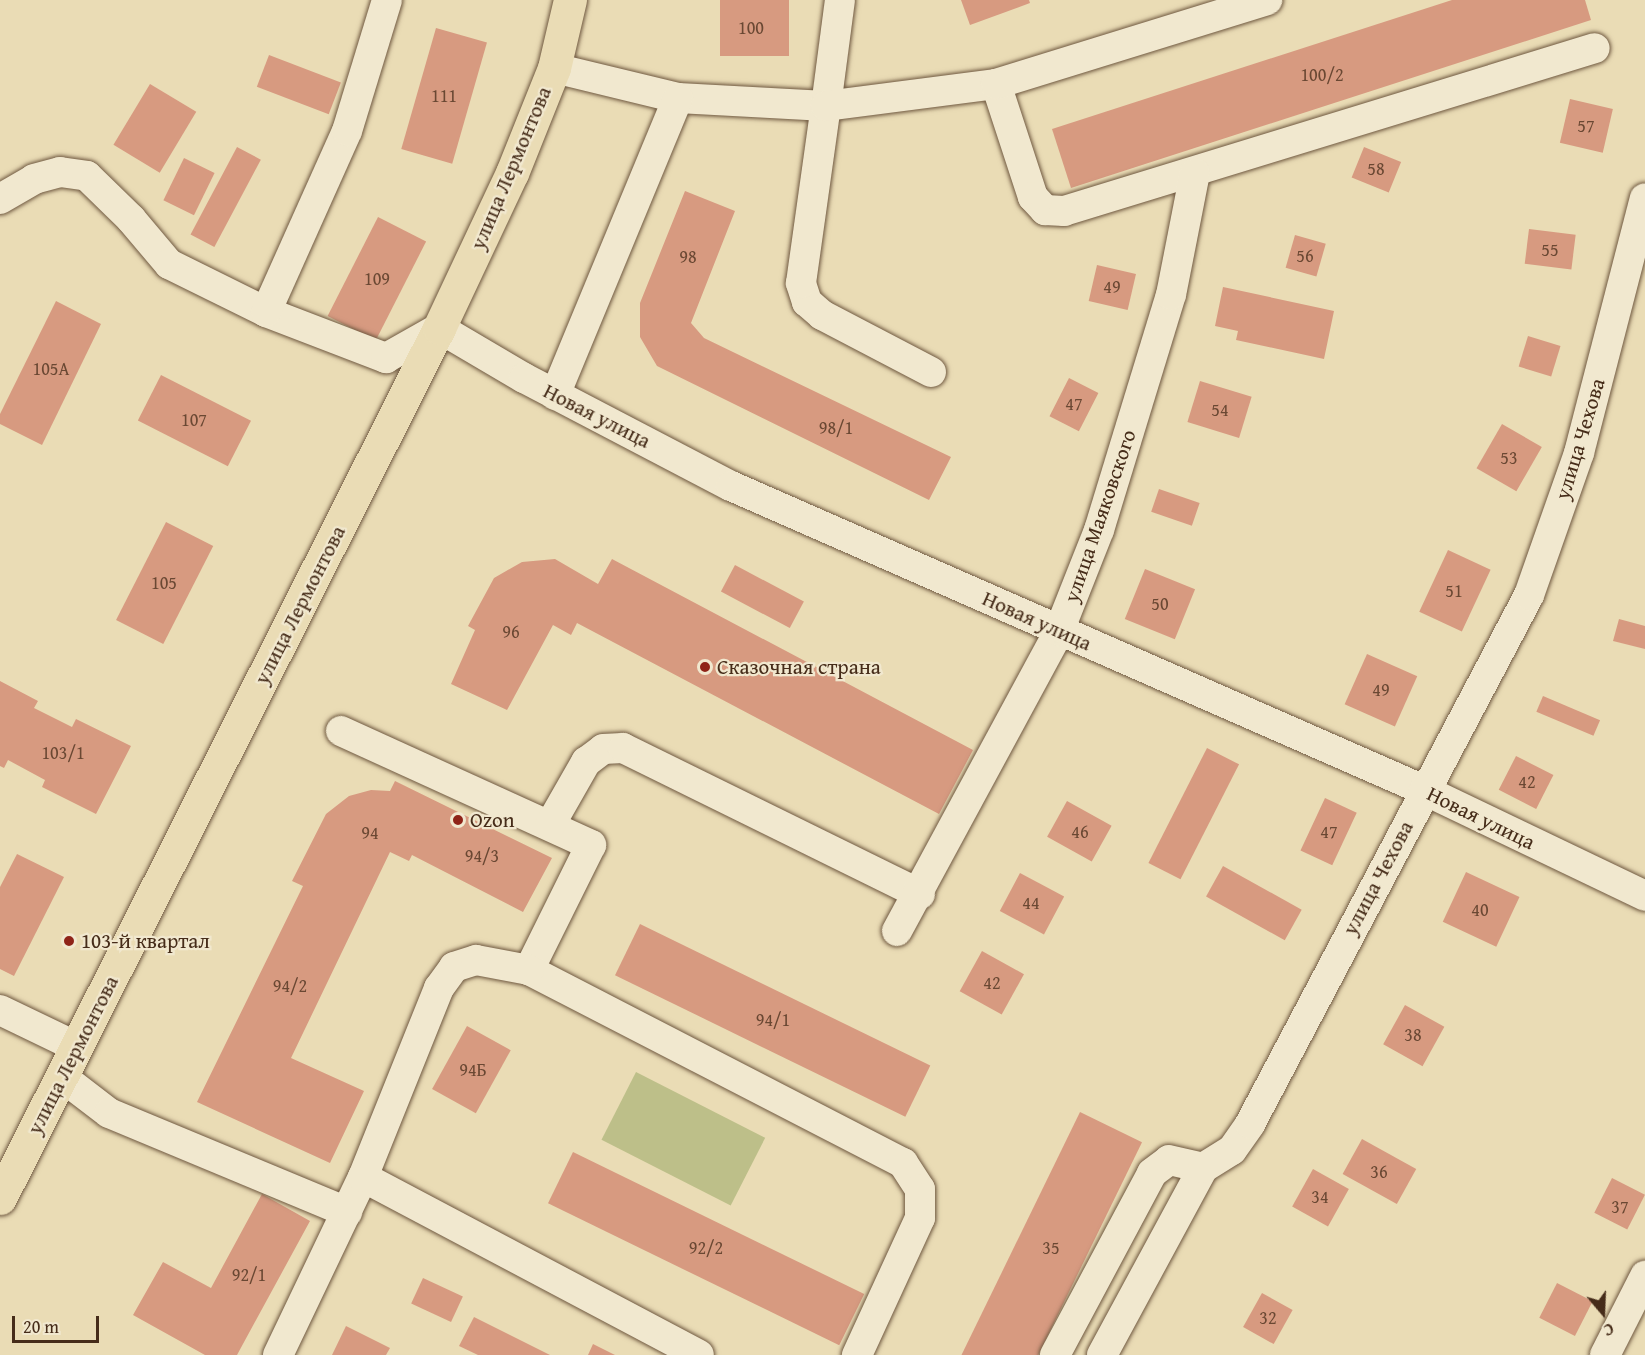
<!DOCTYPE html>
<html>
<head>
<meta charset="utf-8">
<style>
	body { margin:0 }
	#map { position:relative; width:1645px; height:1355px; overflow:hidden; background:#eadcb5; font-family:"Gentium Book Plus",serif }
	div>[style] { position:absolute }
	.green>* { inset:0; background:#bdbf89; transform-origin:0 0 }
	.building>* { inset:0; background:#d79a80; transform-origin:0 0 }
	.roads { filter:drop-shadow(0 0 2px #6f5840) drop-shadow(0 0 2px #6f5840) }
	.minor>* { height:30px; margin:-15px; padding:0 15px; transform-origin:15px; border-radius:15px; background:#f1e8cf }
	.major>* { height:33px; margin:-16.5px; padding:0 16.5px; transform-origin:16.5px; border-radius:16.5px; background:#eadcb5 }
	.dots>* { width:16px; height:16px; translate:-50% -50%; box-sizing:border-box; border:3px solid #f1e8cf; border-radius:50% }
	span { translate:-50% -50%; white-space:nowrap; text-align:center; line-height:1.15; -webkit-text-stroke:4.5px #f1e8cf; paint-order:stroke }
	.number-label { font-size:18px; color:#6a4833 }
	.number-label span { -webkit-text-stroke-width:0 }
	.street-label { font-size:21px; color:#462c19 }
	.poi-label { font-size:21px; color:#462c19 }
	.left { translate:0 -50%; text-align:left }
	.north { position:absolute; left:1573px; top:1283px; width:60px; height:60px; -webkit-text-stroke:4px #f1e8cf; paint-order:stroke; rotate:161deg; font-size:16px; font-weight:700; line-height:24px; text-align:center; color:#462c19 }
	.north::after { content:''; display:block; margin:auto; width:21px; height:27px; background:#462c19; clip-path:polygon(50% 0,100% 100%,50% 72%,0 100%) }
	.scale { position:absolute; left:12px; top:1316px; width:87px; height:27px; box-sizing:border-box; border:3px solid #462c19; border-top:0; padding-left:8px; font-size:18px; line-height:21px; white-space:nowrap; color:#462c19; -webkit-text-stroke:4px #f1e8cf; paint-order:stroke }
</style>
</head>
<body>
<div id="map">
	<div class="green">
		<div style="left:636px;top:1072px;width:145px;height:76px;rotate:27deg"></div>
	</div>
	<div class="building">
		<div style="left:720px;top:0;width:69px;height:56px"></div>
		<div style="clip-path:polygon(961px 0,1029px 0,1030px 3px,970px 25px)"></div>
		<div style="clip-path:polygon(1452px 0,1585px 0,1591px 20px,1071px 188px,1052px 129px)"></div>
		<div style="left:436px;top:28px;width:53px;height:126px;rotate:16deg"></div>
		<div style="left:269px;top:55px;width:77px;height:34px;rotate:21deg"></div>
		<div style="left:150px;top:84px;width:54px;height:71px;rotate:31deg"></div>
		<div style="left:1570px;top:99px;width:44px;height:45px;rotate:13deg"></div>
		<div style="left:237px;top:147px;width:27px;height:99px;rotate:28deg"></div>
		<div style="left:1364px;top:147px;width:40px;height:33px;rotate:22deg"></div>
		<div style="left:184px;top:158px;width:34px;height:47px;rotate:26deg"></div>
		<div style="clip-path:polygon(685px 191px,735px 211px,691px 323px,704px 338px,951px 457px,929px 500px,657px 366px,640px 337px,640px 303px)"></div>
		<div style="left:378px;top:217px;width:54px;height:111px;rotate:27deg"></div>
		<div style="left:1529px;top:229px;width:47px;height:35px;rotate:7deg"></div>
		<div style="left:1295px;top:235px;width:32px;height:34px;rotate:16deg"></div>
		<div style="left:1097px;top:265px;width:40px;height:37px;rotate:13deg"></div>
		<div style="clip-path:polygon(1223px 287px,1334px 311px,1324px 359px,1236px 340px,1238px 331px,1215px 326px)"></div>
		<div style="clip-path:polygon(56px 301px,101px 324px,42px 445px,0 424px,0 414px)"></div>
		<div style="left:1528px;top:336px;width:34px;height:32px;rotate:17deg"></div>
		<div style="left:161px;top:375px;width:101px;height:51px;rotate:27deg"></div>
		<div style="left:1069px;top:378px;width:33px;height:43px;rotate:27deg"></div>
		<div style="left:1200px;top:381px;width:54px;height:43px;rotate:17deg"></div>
		<div style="left:1502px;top:424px;width:46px;height:51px;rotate:30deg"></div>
		<div style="left:1159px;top:489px;width:43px;height:24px;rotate:19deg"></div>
		<div style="left:166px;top:522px;width:53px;height:110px;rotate:27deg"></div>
		<div style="left:1448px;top:550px;width:47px;height:68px;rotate:25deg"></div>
		<div style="clip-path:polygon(555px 559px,598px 584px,612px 559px,973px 750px,939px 814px,577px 623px,571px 635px,553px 625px,507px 710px,451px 684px,475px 630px,468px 626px,494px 578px,522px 562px)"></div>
		<div style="left:735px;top:565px;width:78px;height:30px;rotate:28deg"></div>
		<div style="left:1145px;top:569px;width:54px;height:54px;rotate:22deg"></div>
		<div style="clip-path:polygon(1619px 619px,1645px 626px,1645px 649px,1613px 641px)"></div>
		<div style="left:1367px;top:654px;width:55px;height:55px;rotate:24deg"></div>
		<div style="clip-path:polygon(0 681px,38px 701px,34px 708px,72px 727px,76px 719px,131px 746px,96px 814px,42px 787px,45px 780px,8px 760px,4px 768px,0 766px)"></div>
		<div style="left:1543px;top:696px;width:62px;height:17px;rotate:23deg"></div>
		<div style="left:1207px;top:748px;width:36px;height:129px;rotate:27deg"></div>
		<div style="left:1516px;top:756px;width:42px;height:38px;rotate:27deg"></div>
		<div style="clip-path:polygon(395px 781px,552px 858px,523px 912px,412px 855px,409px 861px,390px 852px,291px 1058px,364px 1091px,330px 1163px,197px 1102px,303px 886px,292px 881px,326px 814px,349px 796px,371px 790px,390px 791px)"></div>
		<div style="left:1325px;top:798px;width:35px;height:58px;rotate:25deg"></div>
		<div style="left:1067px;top:801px;width:51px;height:41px;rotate:29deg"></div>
		<div style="clip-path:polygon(17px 854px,64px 877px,14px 976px,0 969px,0 887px)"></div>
		<div style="left:1223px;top:866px;width:90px;height:35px;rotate:29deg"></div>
		<div style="left:1466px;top:872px;width:59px;height:55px;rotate:25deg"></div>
		<div style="left:1020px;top:873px;width:50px;height:43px;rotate:28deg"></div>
		<div style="left:640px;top:924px;width:323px;height:57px;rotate:26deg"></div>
		<div style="left:982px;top:951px;width:48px;height:46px;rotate:29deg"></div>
		<div style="left:1405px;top:1005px;width:45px;height:45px;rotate:29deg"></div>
		<div style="left:467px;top:1026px;width:50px;height:72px;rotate:29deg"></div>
		<div style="left:1080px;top:1112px;width:69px;height:271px;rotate:26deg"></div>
		<div style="left:1362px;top:1139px;width:62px;height:40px;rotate:29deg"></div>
		<div style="left:573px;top:1152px;width:324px;height:57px;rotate:26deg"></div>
		<div style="left:1313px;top:1169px;width:41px;height:43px;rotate:29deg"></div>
		<div style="left:1612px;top:1178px;width:37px;height:39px;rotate:27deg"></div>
		<div style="clip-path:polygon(262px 1194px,310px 1221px,237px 1355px,205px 1355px,133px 1315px,163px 1262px,211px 1288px)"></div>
		<div style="left:423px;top:1278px;width:44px;height:28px;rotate:25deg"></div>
		<div style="left:1557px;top:1283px;width:40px;height:39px;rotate:27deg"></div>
		<div style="left:1262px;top:1293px;width:35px;height:39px;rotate:29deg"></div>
		<div style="clip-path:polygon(474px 1317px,550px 1355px,478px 1355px,459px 1346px)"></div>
		<div style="clip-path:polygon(346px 1326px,390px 1348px,386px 1355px,332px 1355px)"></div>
		<div style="clip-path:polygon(593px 1344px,615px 1355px,588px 1355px)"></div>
	</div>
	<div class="roads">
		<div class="minor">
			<div style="left:554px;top:68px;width:128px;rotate:13.6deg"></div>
			<div style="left:678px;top:98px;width:148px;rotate:3.1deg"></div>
			<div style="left:826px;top:106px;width:107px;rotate:-82.5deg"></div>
			<div style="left:996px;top:84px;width:119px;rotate:71.9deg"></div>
			<div style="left:1033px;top:197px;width:18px;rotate:47deg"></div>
			<div style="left:1045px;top:210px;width:19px;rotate:3deg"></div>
			<div style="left:1064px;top:211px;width:555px;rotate:-17.06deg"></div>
			<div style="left:0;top:199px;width:39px;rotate:-30deg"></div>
			<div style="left:34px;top:179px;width:27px;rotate:-15deg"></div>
			<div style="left:60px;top:172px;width:27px;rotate:8deg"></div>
			<div style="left:87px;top:176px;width:62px;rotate:44.3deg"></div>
			<div style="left:131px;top:219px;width:59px;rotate:49.8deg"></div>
			<div style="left:169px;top:264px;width:108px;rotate:26.3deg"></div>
			<div style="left:266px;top:312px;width:129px;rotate:21deg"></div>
			<div style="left:386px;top:358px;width:61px;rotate:-29.5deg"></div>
			<div style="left:439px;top:328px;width:99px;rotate:30.5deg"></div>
			<div style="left:524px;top:378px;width:233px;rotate:27.6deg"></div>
			<div style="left:731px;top:486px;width:757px;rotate:23.69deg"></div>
			<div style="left:1424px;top:790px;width:245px;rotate:25.6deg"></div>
			<div style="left:266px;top:312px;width:198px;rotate:-65.9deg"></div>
			<div style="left:347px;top:131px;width:137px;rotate:-73deg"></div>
			<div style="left:931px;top:372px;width:123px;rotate:-152.4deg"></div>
			<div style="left:822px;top:315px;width:20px;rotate:-139deg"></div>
			<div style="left:807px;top:302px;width:20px;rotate:-108deg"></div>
			<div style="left:801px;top:283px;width:179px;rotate:-82deg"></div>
			<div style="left:826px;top:106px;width:171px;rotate:-7.4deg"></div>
			<div style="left:996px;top:84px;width:284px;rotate:-17.2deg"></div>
			<div style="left:555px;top:395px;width:321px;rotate:-67.5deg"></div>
			<div style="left:341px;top:731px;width:275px;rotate:24.5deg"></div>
			<div style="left:591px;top:845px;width:140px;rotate:116.4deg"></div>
			<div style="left:529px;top:970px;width:421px;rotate:27.3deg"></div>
			<div style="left:903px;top:1163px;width:31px;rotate:57deg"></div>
			<div style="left:920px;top:1189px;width:29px;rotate:90deg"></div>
			<div style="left:920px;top:1218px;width:151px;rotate:114.7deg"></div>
			<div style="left:550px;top:825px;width:73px;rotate:-60.3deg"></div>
			<div style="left:586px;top:762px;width:21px;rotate:-37deg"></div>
			<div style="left:603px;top:749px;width:20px;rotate:-3deg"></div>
			<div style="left:623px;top:748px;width:331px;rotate:26.2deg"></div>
			<div style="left:897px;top:931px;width:341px;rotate:-61.6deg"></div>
			<div style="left:1059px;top:631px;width:109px;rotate:-68.4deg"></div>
			<div style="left:1099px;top:530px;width:246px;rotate:-73deg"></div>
			<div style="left:1171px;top:295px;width:124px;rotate:-78.9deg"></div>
			<div style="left:0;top:1010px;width:85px;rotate:25.7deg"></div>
			<div style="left:62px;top:1077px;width:59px;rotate:37.5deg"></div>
			<div style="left:109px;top:1113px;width:258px;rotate:22.6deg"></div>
			<div style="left:363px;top:1177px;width:380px;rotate:27.9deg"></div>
			<div style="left:278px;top:1355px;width:197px;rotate:-64.5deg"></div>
			<div style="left:363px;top:1177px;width:204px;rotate:-68.1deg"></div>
			<div style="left:439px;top:988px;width:26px;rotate:-54deg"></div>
			<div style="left:454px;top:967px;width:23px;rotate:-18deg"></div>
			<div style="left:476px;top:960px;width:54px;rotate:10.7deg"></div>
			<div style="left:1055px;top:1355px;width:206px;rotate:-61.9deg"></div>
			<div style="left:1152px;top:1173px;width:21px;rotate:-37deg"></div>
			<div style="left:1169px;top:1160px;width:35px;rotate:13deg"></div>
			<div style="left:1102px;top:1355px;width:213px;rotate:-61.6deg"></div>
			<div style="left:1203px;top:1168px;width:34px;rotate:-32deg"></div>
			<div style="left:1232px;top:1150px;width:32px;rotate:-55deg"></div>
			<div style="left:1250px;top:1124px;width:598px;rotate:-62.19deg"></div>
			<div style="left:1529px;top:595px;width:151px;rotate:-70.6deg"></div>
			<div style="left:1579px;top:453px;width:263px;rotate:-75.5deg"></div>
			<div style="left:1605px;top:1355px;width:89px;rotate:-63.1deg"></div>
		</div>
		<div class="major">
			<div style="left:0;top:1198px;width:974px;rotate:-63.22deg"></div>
			<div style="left:439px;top:328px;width:171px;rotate:-64.8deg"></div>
			<div style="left:512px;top:173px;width:113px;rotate:-68.2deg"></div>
			<div style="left:554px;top:68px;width:70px;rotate:-76.8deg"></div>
		</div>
	</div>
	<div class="dots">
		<div style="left:705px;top:667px;background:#8f2418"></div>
		<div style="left:458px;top:820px;background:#8f2418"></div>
		<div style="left:69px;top:941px;background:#8f2418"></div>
	</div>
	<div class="number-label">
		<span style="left:751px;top:28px">100</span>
		<span style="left:1322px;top:75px">100/2</span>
		<span style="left:444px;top:96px">111</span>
		<span style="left:1586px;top:126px">57</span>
		<span style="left:1376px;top:169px">58</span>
		<span style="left:1550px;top:250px">55</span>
		<span style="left:1305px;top:256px">56</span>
		<span style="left:688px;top:257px">98</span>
		<span style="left:377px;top:279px">109</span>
		<span style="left:1112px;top:287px">49</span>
		<span style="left:51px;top:369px">105А</span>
		<span style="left:1074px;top:404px">47</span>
		<span style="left:1220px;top:410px">54</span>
		<span style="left:194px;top:420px">107</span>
		<span style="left:836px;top:428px">98/1</span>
		<span style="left:1509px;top:458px">53</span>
		<span style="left:164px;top:583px">105</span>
		<span style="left:1454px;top:591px">51</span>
		<span style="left:1160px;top:604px">50</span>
		<span style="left:511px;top:632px">96</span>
		<span style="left:1381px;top:690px">49</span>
		<span style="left:63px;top:753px">103/1</span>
		<span style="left:1527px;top:782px">42</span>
		<span style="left:1080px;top:832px">46</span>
		<span style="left:1329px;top:832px">47</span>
		<span style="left:370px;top:833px">94</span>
		<span style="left:482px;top:856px">94/3</span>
		<span style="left:1031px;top:903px">44</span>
		<span style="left:1480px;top:910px">40</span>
		<span style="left:992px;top:983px">42</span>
		<span style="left:290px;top:986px">94/2</span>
		<span style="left:773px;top:1020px">94/1</span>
		<span style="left:1413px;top:1035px">38</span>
		<span style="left:473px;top:1070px">94Б</span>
		<span style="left:1379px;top:1172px">36</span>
		<span style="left:1320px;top:1197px">34</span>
		<span style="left:1620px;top:1207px">37</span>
		<span style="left:706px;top:1248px">92/2</span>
		<span style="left:1051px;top:1248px">35</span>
		<span style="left:249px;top:1275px">92/1</span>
		<span style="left:1268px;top:1318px">32</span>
	</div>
	<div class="street-label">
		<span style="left:511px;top:168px;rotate:-67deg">улица Лермонтова</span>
		<span style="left:597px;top:416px;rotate:27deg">Новая улица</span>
		<span style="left:1580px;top:439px;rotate:-73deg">улица Чехова</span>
		<span style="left:1100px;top:516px;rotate:-71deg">улица Маяковского</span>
		<span style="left:300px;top:605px;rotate:-63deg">улица Лермонтова</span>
		<span style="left:1037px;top:621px;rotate:24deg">Новая улица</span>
		<span style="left:1481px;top:818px;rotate:26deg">Новая улица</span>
		<span style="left:1378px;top:878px;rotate:-62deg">улица Чехова</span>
		<span style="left:73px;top:1055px;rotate:-63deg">улица Лермонтова</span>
	</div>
	<div class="poi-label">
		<span class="left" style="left:717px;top:667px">Сказочная страна</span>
		<span class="left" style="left:470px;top:820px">Ozon</span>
		<span class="left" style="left:81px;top:941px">103-й квартал</span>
	</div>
	<div class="north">С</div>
	<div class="scale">20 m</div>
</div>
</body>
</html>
